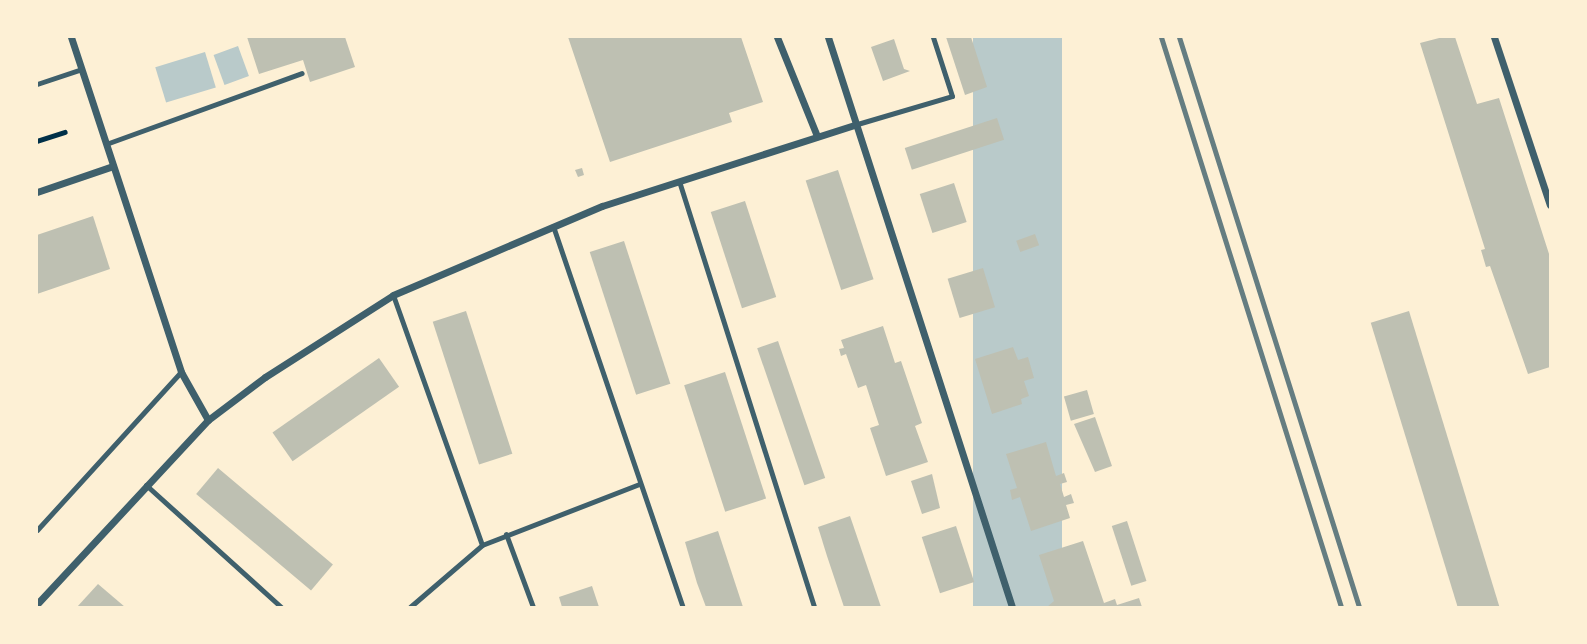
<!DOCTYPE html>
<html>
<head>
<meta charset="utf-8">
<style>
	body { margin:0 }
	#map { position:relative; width:1587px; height:644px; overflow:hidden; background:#fdf0d5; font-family:"Source Sans 3",sans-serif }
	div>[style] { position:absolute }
	.green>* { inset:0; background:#b9caca; transform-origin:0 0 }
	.building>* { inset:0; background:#bec0b2; transform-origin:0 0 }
	.path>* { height:4.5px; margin:-2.25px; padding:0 2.25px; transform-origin:2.25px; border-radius:2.25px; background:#003049 }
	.service>* { height:5px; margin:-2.5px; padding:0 2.5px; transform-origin:2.5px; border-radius:2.5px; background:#3f606c }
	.minor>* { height:7px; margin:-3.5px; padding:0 3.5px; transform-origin:3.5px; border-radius:3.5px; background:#3f606c }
	.rail>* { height:5px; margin:-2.5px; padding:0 2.5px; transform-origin:2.5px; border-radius:2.5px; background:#657d81 }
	span { translate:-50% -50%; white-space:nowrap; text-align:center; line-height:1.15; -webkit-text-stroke:5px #fdf0d5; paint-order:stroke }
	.frame { position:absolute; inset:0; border:38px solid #fdf0d5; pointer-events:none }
</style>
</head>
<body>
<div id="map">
	<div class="green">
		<div style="left:973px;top:37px;width:89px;height:599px"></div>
		<div style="left:238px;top:46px;width:32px;height:26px;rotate:70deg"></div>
		<div style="left:205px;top:52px;width:37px;height:52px;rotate:73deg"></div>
	</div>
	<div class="building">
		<div style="clip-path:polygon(247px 37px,345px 37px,355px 67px,310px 82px,303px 60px,259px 74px)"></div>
		<div style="clip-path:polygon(568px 37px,741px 37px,763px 102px,729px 113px,732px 122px,610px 162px)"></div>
		<div style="clip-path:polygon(946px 37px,971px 37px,987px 87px,965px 95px)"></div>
		<div style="clip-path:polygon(1443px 37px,1455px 37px,1477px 104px,1499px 98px,1550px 257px,1550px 367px,1528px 374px,1490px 266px,1486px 267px,1481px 250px,1485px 249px,1420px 43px)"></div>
		<div style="clip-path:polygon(894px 39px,904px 69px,910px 71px,883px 81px,871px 47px)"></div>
		<div style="left:997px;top:118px;width:23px;height:97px;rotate:72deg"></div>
		<div style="clip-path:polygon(582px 168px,584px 175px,578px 177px,575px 170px)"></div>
		<div style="left:838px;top:170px;width:115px;height:34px;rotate:72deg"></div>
		<div style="left:954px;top:183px;width:41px;height:36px;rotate:72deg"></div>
		<div style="left:745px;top:201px;width:101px;height:36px;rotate:72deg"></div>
		<div style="clip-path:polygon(93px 216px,110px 269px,37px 294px,37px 235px)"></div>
		<div style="left:1035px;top:234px;width:12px;height:20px;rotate:70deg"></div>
		<div style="left:624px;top:241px;width:150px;height:36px;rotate:72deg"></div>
		<div style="left:983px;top:268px;width:41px;height:37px;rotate:73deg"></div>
		<div style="left:466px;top:311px;width:150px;height:35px;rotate:72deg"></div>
		<div style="left:1409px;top:311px;width:310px;height:40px;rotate:73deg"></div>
		<div style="clip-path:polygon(883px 326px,895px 363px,901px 361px,922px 423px,915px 426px,928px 462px,886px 476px,870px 428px,879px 425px,866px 385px,858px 388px,846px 354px,841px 356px,839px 349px,844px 348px,841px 340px)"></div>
		<div style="left:778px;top:341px;width:145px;height:22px;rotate:71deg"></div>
		<div style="clip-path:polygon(1013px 347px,1018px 360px,1028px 357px,1034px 378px,1024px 381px,1029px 396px,1021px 399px,1022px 404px,992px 414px,975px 359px)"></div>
		<div style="left:379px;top:358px;width:35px;height:130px;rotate:55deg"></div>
		<div style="left:725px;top:372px;width:133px;height:43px;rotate:72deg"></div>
		<div style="left:1087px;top:390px;width:25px;height:24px;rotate:74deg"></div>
		<div style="clip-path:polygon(1095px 417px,1112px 466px,1095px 472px,1074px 424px)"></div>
		<div style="clip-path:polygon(1046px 442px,1056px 476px,1064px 473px,1067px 482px,1060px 484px,1064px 497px,1071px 494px,1074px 503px,1066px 505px,1070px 518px,1031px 531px,1020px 497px,1012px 500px,1010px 490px,1017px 488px,1006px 454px)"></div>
		<div style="left:218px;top:468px;width:150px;height:34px;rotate:40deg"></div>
		<div style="clip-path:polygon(932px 474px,940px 508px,922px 514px,911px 481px)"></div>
		<div style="clip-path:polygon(850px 516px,881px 607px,844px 607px,827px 556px,818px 527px)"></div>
		<div style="left:1127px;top:521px;width:63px;height:16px;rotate:72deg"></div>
		<div style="left:956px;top:526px;width:59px;height:36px;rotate:72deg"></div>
		<div style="clip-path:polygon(718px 531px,743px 607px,706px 607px,697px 583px,685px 542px)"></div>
		<div style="clip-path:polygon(1083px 541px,1104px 603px,1115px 599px,1117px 605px,1139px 598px,1142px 607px,1047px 607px,1054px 601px,1039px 555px)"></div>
		<div style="clip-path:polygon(98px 584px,125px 607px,77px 607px)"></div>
		<div style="clip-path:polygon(592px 586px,599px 607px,562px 607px,559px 597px)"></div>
	</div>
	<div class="path">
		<div style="left:37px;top:141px;width:29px;rotate:-18deg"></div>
	</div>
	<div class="service">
		<div style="left:37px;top:84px;width:47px;rotate:-18.4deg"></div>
		<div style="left:854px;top:125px;width:102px;rotate:-16.5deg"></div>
		<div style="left:952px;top:96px;width:62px;rotate:-107.9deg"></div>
		<div style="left:106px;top:144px;width:208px;rotate:-19.9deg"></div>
		<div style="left:679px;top:181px;width:447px;rotate:72.4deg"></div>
		<div style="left:553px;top:226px;width:403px;rotate:71.2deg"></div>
		<div style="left:393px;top:295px;width:265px;rotate:70.4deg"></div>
		<div style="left:146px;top:485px;width:182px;rotate:42.1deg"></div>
		<div style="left:37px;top:530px;width:214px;rotate:-47.7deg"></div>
		<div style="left:506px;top:534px;width:78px;rotate:69.7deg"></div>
		<div style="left:410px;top:607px;width:95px;rotate:-40.7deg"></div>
		<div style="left:482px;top:545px;width:168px;rotate:-21.2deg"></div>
	</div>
	<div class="minor">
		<div style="left:71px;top:37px;width:353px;rotate:71.8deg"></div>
		<div style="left:181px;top:372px;width:55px;rotate:60.6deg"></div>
		<div style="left:777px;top:37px;width:107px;rotate:68deg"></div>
		<div style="left:828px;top:37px;width:599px;rotate:72.11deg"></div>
		<div style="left:1494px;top:37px;width:177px;rotate:71.6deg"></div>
		<div style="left:37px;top:192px;width:80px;rotate:-18.9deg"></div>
		<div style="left:37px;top:604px;width:251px;rotate:-47.1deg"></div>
		<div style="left:208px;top:420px;width:71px;rotate:-37deg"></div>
		<div style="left:265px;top:377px;width:152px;rotate:-32.6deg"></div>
		<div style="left:393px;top:295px;width:227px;rotate:-23.1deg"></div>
		<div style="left:602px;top:206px;width:265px;rotate:-17.8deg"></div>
	</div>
	<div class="rail">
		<div style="left:1161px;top:37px;width:598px;rotate:72.47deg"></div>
		<div style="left:1179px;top:37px;width:598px;rotate:72.47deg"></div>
	</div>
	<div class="frame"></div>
</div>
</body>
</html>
